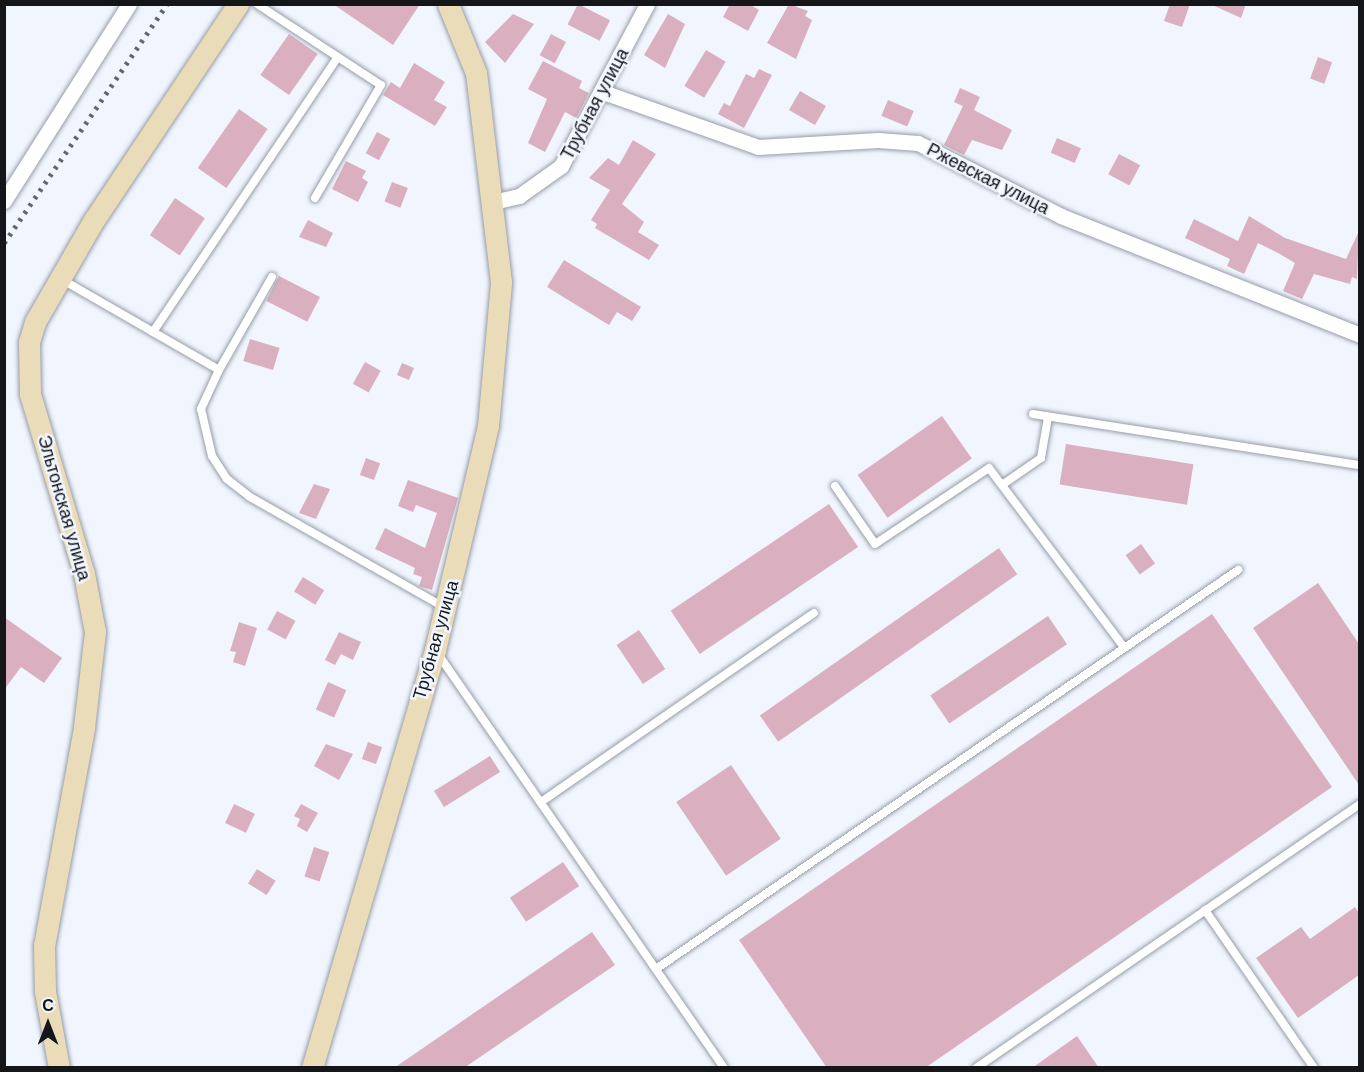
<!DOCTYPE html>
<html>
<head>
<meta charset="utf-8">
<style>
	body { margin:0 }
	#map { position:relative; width:1364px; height:1072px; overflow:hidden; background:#f0f5fe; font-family:"DM Sans",sans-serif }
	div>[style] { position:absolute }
	.building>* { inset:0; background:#dab0c0; transform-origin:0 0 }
	.roads { filter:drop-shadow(0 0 2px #979da7) drop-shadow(0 0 2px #979da7) }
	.lane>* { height:8px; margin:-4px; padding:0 4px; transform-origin:4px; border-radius:4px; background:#fff }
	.street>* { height:15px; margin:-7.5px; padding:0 7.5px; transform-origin:7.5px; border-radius:7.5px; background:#fff }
	.secondary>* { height:21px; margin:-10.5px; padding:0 10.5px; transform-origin:10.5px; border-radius:10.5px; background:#ebdcb9 }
	.rail>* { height:4.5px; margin-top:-2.25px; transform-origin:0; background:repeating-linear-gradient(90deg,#61646a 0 3px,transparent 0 9px) }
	span { translate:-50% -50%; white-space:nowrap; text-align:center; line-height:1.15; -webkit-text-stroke:5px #f0f5fe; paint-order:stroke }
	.street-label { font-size:18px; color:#14161a }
	.frame { position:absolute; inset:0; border:6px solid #14161a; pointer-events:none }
	.north { position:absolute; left:18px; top:994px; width:60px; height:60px; -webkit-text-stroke:4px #f0f5fe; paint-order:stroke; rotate:0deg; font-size:16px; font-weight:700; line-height:24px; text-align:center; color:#14161a }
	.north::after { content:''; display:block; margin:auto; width:21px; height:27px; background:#14161a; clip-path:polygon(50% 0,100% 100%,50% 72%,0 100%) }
</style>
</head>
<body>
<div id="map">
	<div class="building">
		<div style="clip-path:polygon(333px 4px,420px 4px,393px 45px)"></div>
		<div style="left:578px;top:4px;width:36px;height:23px;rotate:27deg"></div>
		<div style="clip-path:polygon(730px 4px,749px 4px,759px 10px,748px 31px,723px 17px)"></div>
		<div style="clip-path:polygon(789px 4px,808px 11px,805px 16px,812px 20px,796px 59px,767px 43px)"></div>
		<div style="clip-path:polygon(1170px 4px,1190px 4px,1182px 27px,1164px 21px)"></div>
		<div style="clip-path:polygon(1210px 4px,1246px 4px,1241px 18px)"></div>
		<div style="clip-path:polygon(513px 14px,534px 24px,505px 63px,485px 42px)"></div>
		<div style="clip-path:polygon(668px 14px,685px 24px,665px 68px,644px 55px)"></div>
		<div style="left:289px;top:34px;width:35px;height:50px;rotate:35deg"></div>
		<div style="left:551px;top:34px;width:17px;height:24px;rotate:28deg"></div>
		<div style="left:706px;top:50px;width:23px;height:42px;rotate:31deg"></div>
		<div style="left:1318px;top:57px;width:15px;height:23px;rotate:20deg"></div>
		<div style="clip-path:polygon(543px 61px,582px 81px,579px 88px,589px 93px,576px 118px,565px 112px,545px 152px,528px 143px,547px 99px,528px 89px)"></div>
		<div style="clip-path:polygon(414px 63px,445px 82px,434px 100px,447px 107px,435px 126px,383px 95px,391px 82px,400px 88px)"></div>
		<div style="clip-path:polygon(759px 69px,772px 75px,744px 128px,718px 114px,724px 103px,730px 106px,746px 74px,754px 78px)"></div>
		<div style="clip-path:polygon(960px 88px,980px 97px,974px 110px,1012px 130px,1002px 150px,972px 140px,964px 155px,944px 145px,963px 106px,954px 102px)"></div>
		<div style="left:800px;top:91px;width:30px;height:22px;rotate:30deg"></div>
		<div style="left:888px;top:100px;width:28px;height:17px;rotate:23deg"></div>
		<div style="left:239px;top:109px;width:35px;height:72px;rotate:35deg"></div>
		<div style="left:377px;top:132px;width:15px;height:24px;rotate:28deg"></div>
		<div style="left:1057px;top:138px;width:26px;height:16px;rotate:23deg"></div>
		<div style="clip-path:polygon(633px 140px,656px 154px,622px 204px,644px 222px,638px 232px,659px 245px,649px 260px,595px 228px,597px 224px,591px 220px,610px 190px,589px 178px,608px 158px,619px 165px)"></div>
		<div style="left:1119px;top:154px;width:24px;height:23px;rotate:28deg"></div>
		<div style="clip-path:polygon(346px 161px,366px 171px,362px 178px,368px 182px,358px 202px,332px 189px)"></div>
		<div style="left:392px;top:182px;width:17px;height:21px;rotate:21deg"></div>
		<div style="left:175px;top:198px;width:36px;height:45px;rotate:34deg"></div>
		<div style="clip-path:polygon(1249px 216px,1285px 238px,1346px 259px,1359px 231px,1357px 279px,1352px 277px,1350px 284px,1314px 274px,1302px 299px,1283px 291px,1295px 263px,1278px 253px,1258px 243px,1244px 274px,1227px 266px,1230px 259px,1185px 238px,1194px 219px,1238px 241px)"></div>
		<div style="clip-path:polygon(308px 220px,333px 233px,326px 247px,299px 237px)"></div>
		<div style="clip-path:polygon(564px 260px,641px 307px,632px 321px,617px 312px,609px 325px,547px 287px)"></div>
		<div style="left:279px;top:276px;width:46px;height:28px;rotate:27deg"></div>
		<div style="left:250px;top:339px;width:31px;height:23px;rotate:17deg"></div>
		<div style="left:365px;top:362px;width:18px;height:25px;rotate:29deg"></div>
		<div style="left:402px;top:363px;width:13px;height:13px;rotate:23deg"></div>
		<div style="left:942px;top:416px;width:52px;height:103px;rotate:55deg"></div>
		<div style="left:1066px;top:444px;width:129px;height:41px;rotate:9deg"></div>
		<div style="left:366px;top:458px;width:15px;height:18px;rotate:20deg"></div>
		<div style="clip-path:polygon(408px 480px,458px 498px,432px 590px,419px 586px,422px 577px,413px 574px,415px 568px,375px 549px,385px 528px,425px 548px,437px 513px,416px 505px,413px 512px,398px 506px)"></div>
		<div style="clip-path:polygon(314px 484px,330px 489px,316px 519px,299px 513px)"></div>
		<div style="left:829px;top:504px;width:52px;height:191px;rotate:56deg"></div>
		<div style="left:1141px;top:544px;width:24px;height:19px;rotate:54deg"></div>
		<div style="left:999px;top:548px;width:32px;height:292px;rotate:55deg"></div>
		<div style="left:303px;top:577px;width:25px;height:17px;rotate:32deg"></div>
		<div style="clip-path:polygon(1318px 583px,1359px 644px,1359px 785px,1253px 628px)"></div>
		<div style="left:277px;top:611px;width:21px;height:21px;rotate:28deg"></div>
		<div style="clip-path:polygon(1212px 614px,1332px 787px,925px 1068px,827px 1068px,739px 940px)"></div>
		<div style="left:1048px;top:616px;width:34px;height:142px;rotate:56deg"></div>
		<div style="clip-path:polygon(4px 617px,62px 658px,44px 683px,21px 667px,4px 690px)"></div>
		<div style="clip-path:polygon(239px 622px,257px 628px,245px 666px,233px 662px,236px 652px,230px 651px)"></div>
		<div style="left:639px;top:630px;width:47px;height:27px;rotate:56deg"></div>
		<div style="clip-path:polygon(339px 632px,361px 642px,353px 660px,341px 654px,335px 665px,325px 660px)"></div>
		<div style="left:328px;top:682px;width:20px;height:30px;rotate:24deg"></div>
		<div style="left:368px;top:742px;width:15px;height:18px;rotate:20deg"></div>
		<div style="clip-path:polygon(326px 744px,353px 754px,339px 780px,314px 766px)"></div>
		<div style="left:490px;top:756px;width:19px;height:66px;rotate:58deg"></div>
		<div style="left:731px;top:765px;width:89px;height:66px;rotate:56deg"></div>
		<div style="left:234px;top:804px;width:23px;height:21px;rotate:25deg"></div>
		<div style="clip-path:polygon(301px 804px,318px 813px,307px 832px,297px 826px,300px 819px,294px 816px)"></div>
		<div style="left:314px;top:847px;width:16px;height:31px;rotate:18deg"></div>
		<div style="left:563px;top:862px;width:29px;height:64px;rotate:56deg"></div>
		<div style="left:257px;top:869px;width:22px;height:17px;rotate:32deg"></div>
		<div style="clip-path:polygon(1355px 907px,1359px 913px,1359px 975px,1298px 1018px,1256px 958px,1301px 927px,1310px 939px)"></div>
		<div style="clip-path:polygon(592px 932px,615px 965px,464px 1068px,394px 1068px)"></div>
		<div style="clip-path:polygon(1077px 1036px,1099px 1068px,1032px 1068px)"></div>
	</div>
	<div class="roads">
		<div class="lane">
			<div style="left:257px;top:4px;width:148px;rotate:33.2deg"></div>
			<div style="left:381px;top:85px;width:131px;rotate:120.3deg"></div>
			<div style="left:61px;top:279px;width:182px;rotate:29.9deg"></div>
			<div style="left:219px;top:370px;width:107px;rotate:-60.3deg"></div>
			<div style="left:153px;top:332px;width:331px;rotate:-56.1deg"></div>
			<div style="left:219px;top:370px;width:43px;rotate:114.8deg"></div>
			<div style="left:201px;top:409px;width:48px;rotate:76.8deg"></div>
			<div style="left:212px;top:456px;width:27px;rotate:57deg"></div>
			<div style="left:227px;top:479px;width:29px;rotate:38deg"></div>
			<div style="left:250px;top:497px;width:221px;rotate:29.6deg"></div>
			<div style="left:1033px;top:414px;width:331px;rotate:8.9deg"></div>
			<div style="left:1002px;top:485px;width:47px;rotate:-34.7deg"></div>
			<div style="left:1041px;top:458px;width:42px;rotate:-80.3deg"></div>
			<div style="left:835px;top:486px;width:70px;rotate:55.4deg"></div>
			<div style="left:875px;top:544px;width:137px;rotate:-33.7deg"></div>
			<div style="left:989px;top:468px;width:224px;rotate:53deg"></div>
			<div style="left:438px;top:654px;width:503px;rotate:55.36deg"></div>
			<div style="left:541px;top:802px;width:332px;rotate:-34.7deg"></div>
			<div style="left:1205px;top:910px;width:192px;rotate:55.4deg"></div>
			<div style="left:656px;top:969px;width:706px;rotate:-34.43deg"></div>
			<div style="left:976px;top:1068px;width:466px;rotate:-34.5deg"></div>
		</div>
		<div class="street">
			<div style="left:603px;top:92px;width:164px;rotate:19.5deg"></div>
			<div style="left:758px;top:147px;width:120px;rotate:-3.3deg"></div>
			<div style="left:878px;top:140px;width:40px;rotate:4.3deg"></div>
			<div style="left:918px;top:143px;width:161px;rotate:27deg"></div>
			<div style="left:1061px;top:216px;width:322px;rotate:21.7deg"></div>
			<div style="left:4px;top:201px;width:233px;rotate:-57.6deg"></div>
			<div style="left:493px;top:202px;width:27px;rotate:-13deg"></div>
			<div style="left:519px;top:196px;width:52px;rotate:-35.5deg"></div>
			<div style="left:561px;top:166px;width:183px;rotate:-62deg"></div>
		</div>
		<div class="secondary">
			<div style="left:59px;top:1068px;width:78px;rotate:-100.3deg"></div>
			<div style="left:45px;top:991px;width:45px;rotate:-91.3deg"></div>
			<div style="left:44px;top:946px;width:223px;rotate:-79.6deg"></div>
			<div style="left:84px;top:727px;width:96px;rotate:-83.4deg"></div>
			<div style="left:95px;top:632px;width:59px;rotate:-100.7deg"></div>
			<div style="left:84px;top:574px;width:188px;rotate:-106.7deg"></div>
			<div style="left:30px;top:394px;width:52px;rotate:-91.1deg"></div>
			<div style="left:29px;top:342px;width:21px;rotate:-73deg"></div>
			<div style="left:35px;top:322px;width:118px;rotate:-60deg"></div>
			<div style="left:94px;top:220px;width:260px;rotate:-56.3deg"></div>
			<div style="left:312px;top:1068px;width:436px;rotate:-73.6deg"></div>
			<div style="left:435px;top:650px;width:230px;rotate:-76.7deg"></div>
			<div style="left:488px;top:426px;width:145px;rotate:-84.8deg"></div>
			<div style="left:501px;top:282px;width:210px;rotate:-96.8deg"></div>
			<div style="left:476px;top:73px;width:74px;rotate:-112.1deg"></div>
		</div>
	</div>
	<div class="rail">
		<div style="left:4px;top:243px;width:289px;rotate:-55.7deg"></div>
	</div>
	<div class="street-label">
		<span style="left:595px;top:104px;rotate:-62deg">Трубная улица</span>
		<span style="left:988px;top:179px;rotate:27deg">Ржевская улица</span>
		<span style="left:64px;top:508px;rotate:74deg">Эльтонская улица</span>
		<span style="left:436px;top:640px;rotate:-74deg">Трубная улица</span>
	</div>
	<div class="frame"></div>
	<div class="north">С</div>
</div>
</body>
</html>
